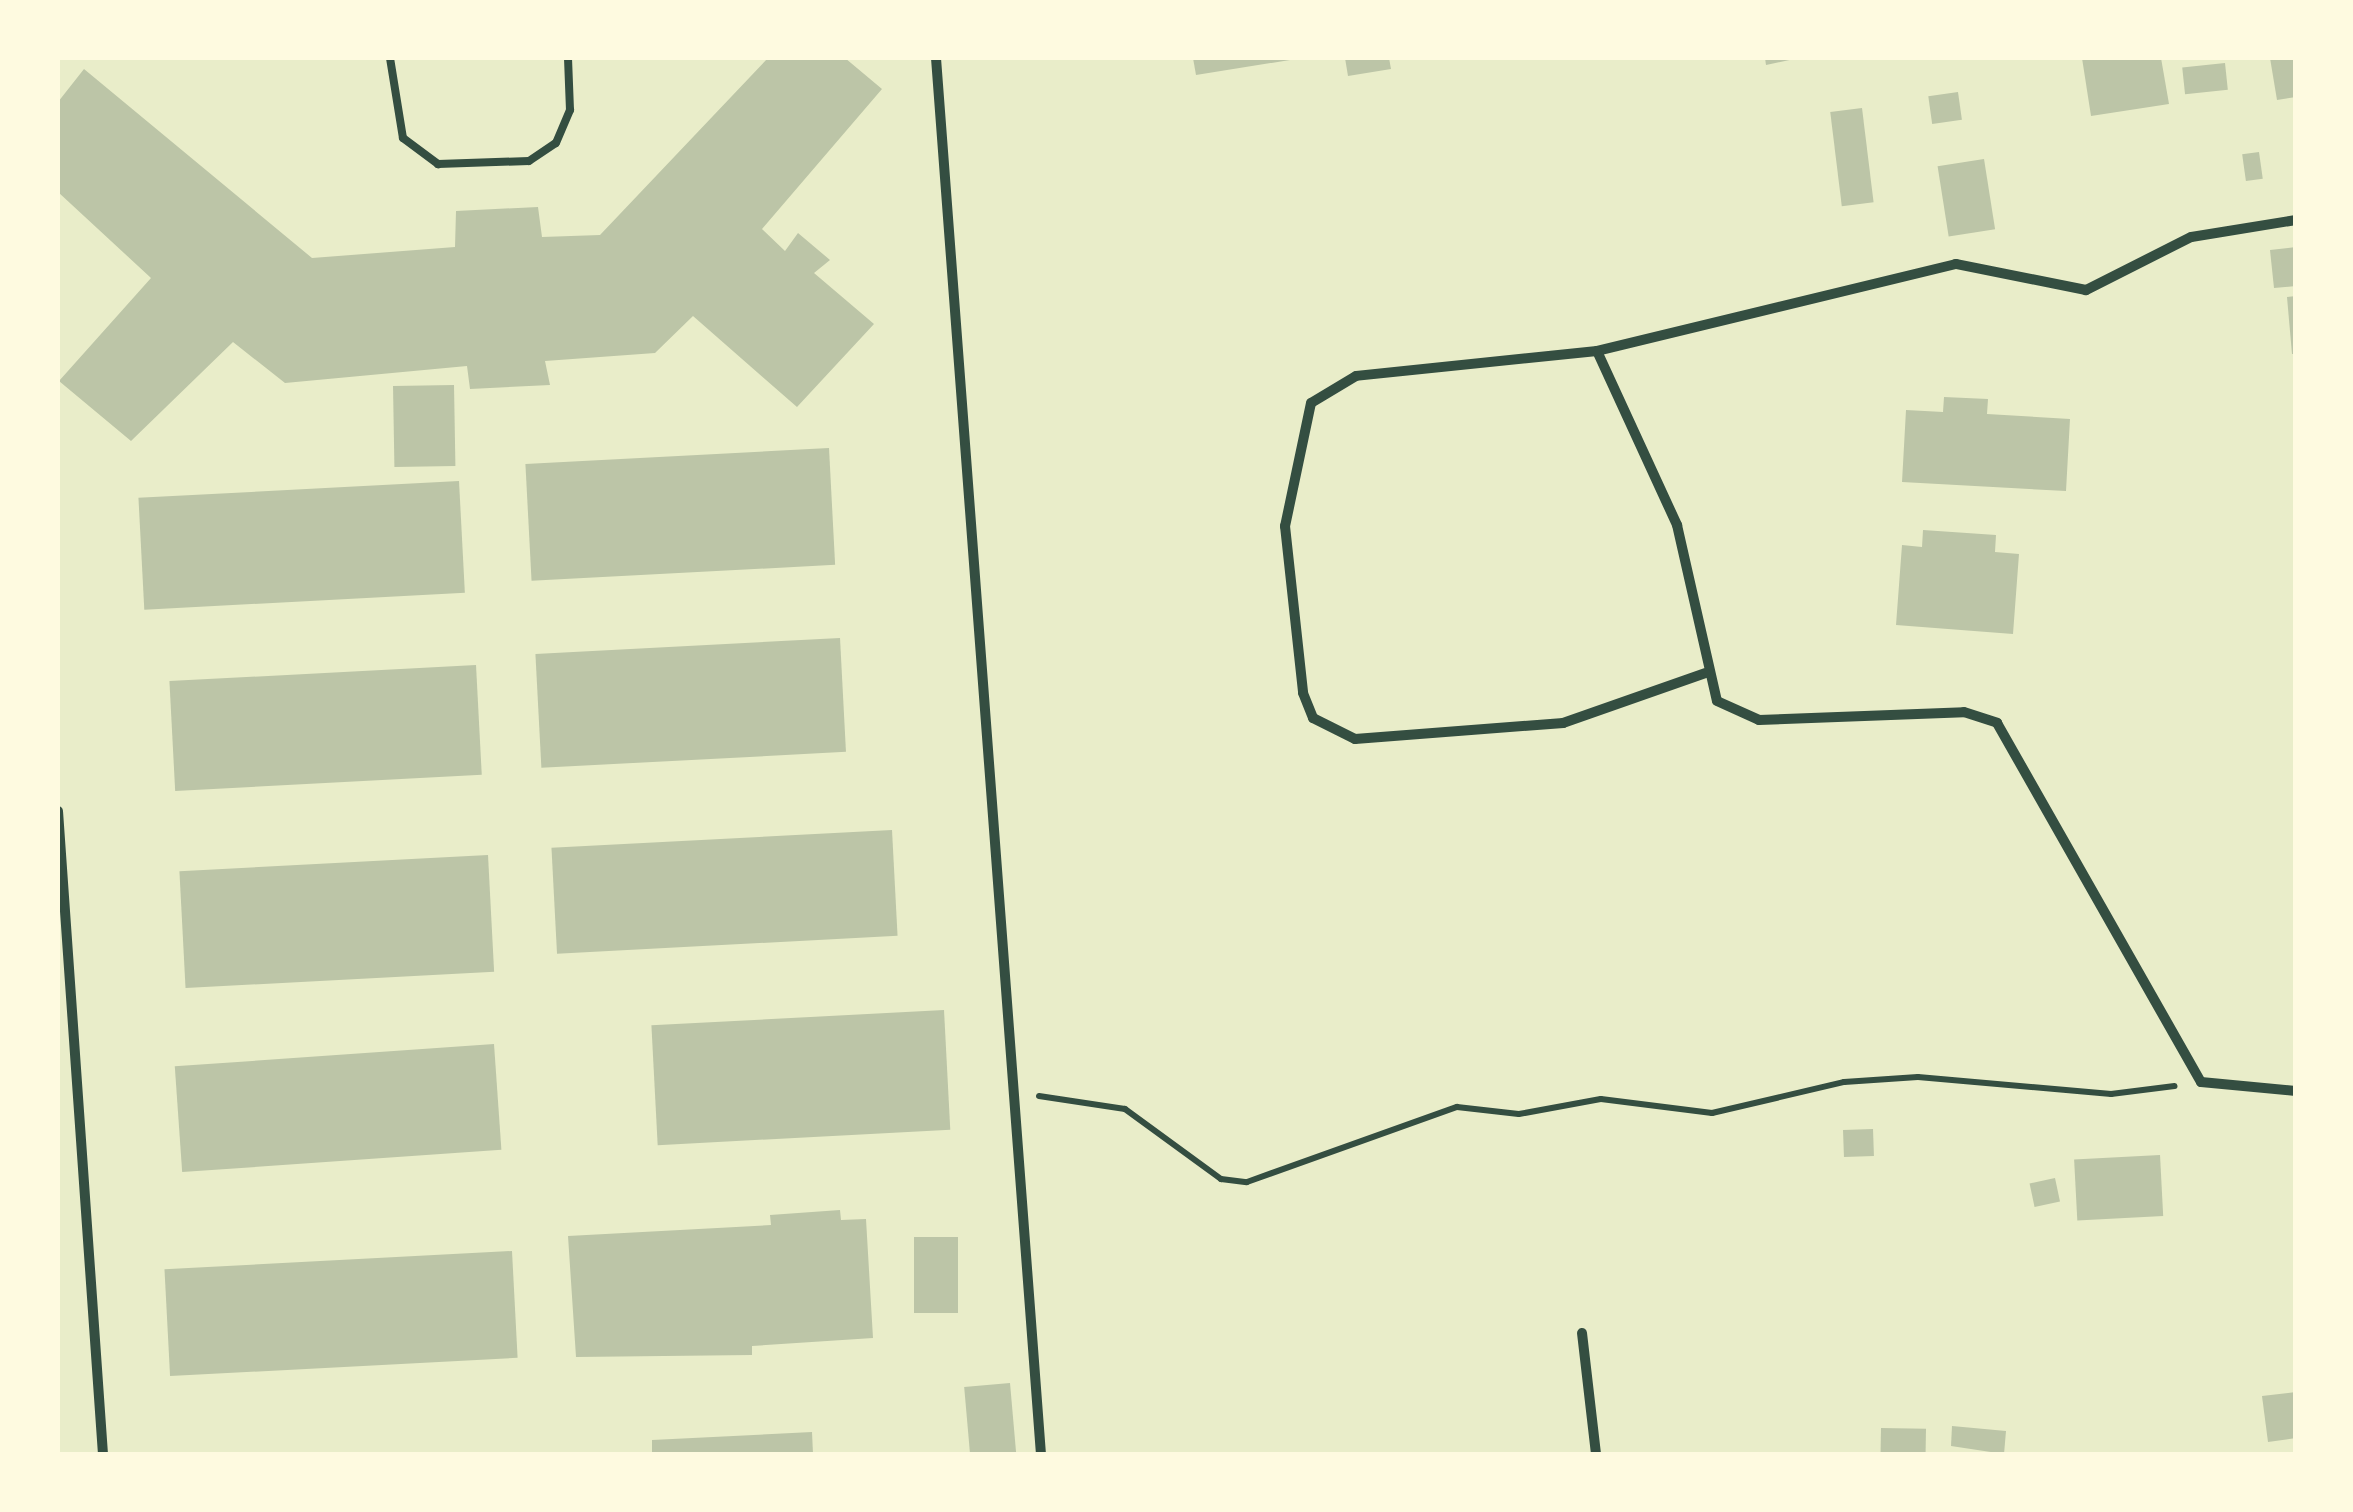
<!DOCTYPE html>
<html>
<head>
<meta charset="utf-8">
<style>
	body { margin:0 }
	#map { position:relative; width:2353px; height:1512px; overflow:hidden; background:#e9edc9; font-family:Spectral,serif }
	div>[style] { position:absolute }
	.building>* { inset:0; background:#bcc5a7; transform-origin:0 0 }
	.path>* { height:6px; margin:-3px; padding:0 3px; transform-origin:3px; border-radius:3px; background:#344e41 }
	.service>* { height:8px; margin:-4px; padding:0 4px; transform-origin:4px; border-radius:4px; background:#344e41 }
	.minor>* { height:10px; margin:-5px; padding:0 5px; transform-origin:5px; border-radius:5px; background:#344e41 }
	span { translate:-50% -50%; white-space:nowrap; text-align:center; line-height:1.15; -webkit-text-stroke:10px #fefae0; paint-order:stroke }
	.frame { position:absolute; inset:0; border:60px solid #fefae0; pointer-events:none }
</style>
</head>
<body>
<div id="map">
	<div class="building">
		<div style="clip-path:polygon(768px 58px,845px 58px,882px 89px,762px 229px,785px 251px,798px 233px,830px 260px,814px 273px,874px 324px,797px 407px,693px 316px,655px 353px,545px 361px,550px 385px,470px 389px,467px 366px,285px 383px,233px 342px,131px 441px,59px 381px,151px 278px,58px 192px,58px 102px,84px 69px,312px 258px,455px 247px,456px 211px,538px 207px,542px 237px,600px 235px)"></div>
		<div style="clip-path:polygon(1193px 58px,1290px 58px,1290px 60px,1196px 75px)"></div>
		<div style="clip-path:polygon(1345px 58px,1389px 58px,1391px 69px,1348px 76px)"></div>
		<div style="clip-path:polygon(1765px 58px,1794px 58px,1794px 59px,1766px 65px)"></div>
		<div style="clip-path:polygon(2082px 58px,2161px 58px,2169px 104px,2091px 116px)"></div>
		<div style="clip-path:polygon(2270px 58px,2296px 58px,2296px 97px,2277px 100px)"></div>
		<div style="left:2225px;top:63px;width:27px;height:43px;rotate:84deg"></div>
		<div style="left:1958px;top:92px;width:28px;height:30px;rotate:82deg"></div>
		<div style="left:1862px;top:108px;width:95px;height:32px;rotate:83deg"></div>
		<div style="left:2259px;top:152px;width:27px;height:17px;rotate:82deg"></div>
		<div style="left:1984px;top:159px;width:71px;height:47px;rotate:81deg"></div>
		<div style="clip-path:polygon(2296px 247px,2296px 286px,2274px 288px,2270px 250px)"></div>
		<div style="clip-path:polygon(2296px 296px,2296px 354px,2292px 354px,2287px 297px)"></div>
		<div style="left:454px;top:385px;width:81px;height:61px;rotate:89deg"></div>
		<div style="clip-path:polygon(1944px 397px,1988px 399px,1987px 414px,2070px 419px,2066px 491px,1902px 482px,1906px 410px,1943px 412px)"></div>
		<div style="left:829px;top:448px;width:117px;height:304px;rotate:87deg"></div>
		<div style="left:459px;top:481px;width:112px;height:321px;rotate:87deg"></div>
		<div style="clip-path:polygon(1923px 530px,1996px 535px,1995px 552px,2019px 554px,2013px 634px,1896px 625px,1902px 545px,1922px 547px)"></div>
		<div style="left:840px;top:638px;width:114px;height:305px;rotate:87deg"></div>
		<div style="left:476px;top:665px;width:110px;height:307px;rotate:87deg"></div>
		<div style="left:892px;top:830px;width:106px;height:341px;rotate:87deg"></div>
		<div style="left:488px;top:855px;width:117px;height:309px;rotate:87deg"></div>
		<div style="left:944px;top:1010px;width:120px;height:293px;rotate:87deg"></div>
		<div style="left:494px;top:1044px;width:106px;height:320px;rotate:86deg"></div>
		<div style="left:1873px;top:1129px;width:27px;height:30px;rotate:88deg"></div>
		<div style="left:2160px;top:1155px;width:61px;height:86px;rotate:87deg"></div>
		<div style="left:2055px;top:1178px;width:24px;height:26px;rotate:78deg"></div>
		<div style="clip-path:polygon(840px 1210px,841px 1220px,866px 1219px,873px 1338px,752px 1346px,752px 1355px,576px 1357px,568px 1236px,771px 1225px,770px 1215px)"></div>
		<div style="left:914px;top:1237px;width:44px;height:76px"></div>
		<div style="left:512px;top:1251px;width:107px;height:348px;rotate:87deg"></div>
		<div style="left:1010px;top:1383px;width:71px;height:46px;rotate:85deg"></div>
		<div style="clip-path:polygon(2296px 1392px,2296px 1438px,2268px 1442px,2262px 1396px)"></div>
		<div style="clip-path:polygon(1952px 1426px,2006px 1431px,2004px 1454px,1951px 1446px)"></div>
		<div style="left:1881px;top:1428px;width:45px;height:26px;rotate:1deg"></div>
		<div style="clip-path:polygon(812px 1432px,813px 1454px,652px 1454px,652px 1440px)"></div>
	</div>
	<div class="path">
		<div style="left:1039px;top:1096px;width:87px;rotate:8.6deg"></div>
		<div style="left:1125px;top:1109px;width:119px;rotate:36.1deg"></div>
		<div style="left:1221px;top:1179px;width:26px;rotate:7deg"></div>
		<div style="left:1247px;top:1182px;width:223px;rotate:-19.7deg"></div>
		<div style="left:1457px;top:1107px;width:62px;rotate:6.4deg"></div>
		<div style="left:1519px;top:1114px;width:83px;rotate:-10.4deg"></div>
		<div style="left:1601px;top:1099px;width:112px;rotate:7.2deg"></div>
		<div style="left:1712px;top:1113px;width:136px;rotate:-13.2deg"></div>
		<div style="left:1844px;top:1082px;width:74px;rotate:-3.9deg"></div>
		<div style="left:1918px;top:1077px;width:194px;rotate:5deg"></div>
		<div style="left:2111px;top:1094px;width:64px;rotate:-7.1deg"></div>
	</div>
	<div class="service">
		<div style="left:390px;top:58px;width:81px;rotate:80.8deg"></div>
		<div style="left:403px;top:138px;width:44px;rotate:36.6deg"></div>
		<div style="left:438px;top:164px;width:91px;rotate:-1.9deg"></div>
		<div style="left:529px;top:161px;width:32px;rotate:-34deg"></div>
		<div style="left:556px;top:143px;width:36px;rotate:-67deg"></div>
		<div style="left:570px;top:110px;width:52px;rotate:-92.2deg"></div>
	</div>
	<div class="minor">
		<div style="left:936px;top:58px;width:1400px;rotate:85.7deg"></div>
		<div style="left:2296px;top:220px;width:106px;rotate:170.8deg"></div>
		<div style="left:2191px;top:237px;width:118px;rotate:153.2deg"></div>
		<div style="left:2086px;top:290px;width:133px;rotate:-168.7deg"></div>
		<div style="left:1956px;top:264px;width:369px;rotate:166.4deg"></div>
		<div style="left:1597px;top:351px;width:192px;rotate:65.3deg"></div>
		<div style="left:1677px;top:525px;width:180px;rotate:77.2deg"></div>
		<div style="left:1717px;top:701px;width:46px;rotate:24.3deg"></div>
		<div style="left:1759px;top:720px;width:205px;rotate:-2.2deg"></div>
		<div style="left:1964px;top:712px;width:35px;rotate:18deg"></div>
		<div style="left:1997px;top:723px;width:413px;rotate:60.4deg"></div>
		<div style="left:2201px;top:1082px;width:95px;rotate:5.4deg"></div>
		<div style="left:1597px;top:351px;width:242px;rotate:174.1deg"></div>
		<div style="left:1356px;top:376px;width:52px;rotate:149deg"></div>
		<div style="left:1311px;top:403px;width:126px;rotate:101.9deg"></div>
		<div style="left:1285px;top:526px;width:168px;rotate:83.8deg"></div>
		<div style="left:1303px;top:693px;width:27px;rotate:68deg"></div>
		<div style="left:1313px;top:718px;width:47px;rotate:26.6deg"></div>
		<div style="left:1355px;top:739px;width:209px;rotate:-4.4deg"></div>
		<div style="left:1563px;top:723px;width:151px;rotate:-19.3deg"></div>
		<div style="left:58px;top:811px;width:645px;rotate:86deg"></div>
		<div style="left:1582px;top:1333px;width:122px;rotate:83.4deg"></div>
	</div>
	<div class="frame"></div>
</div>
</body>
</html>
